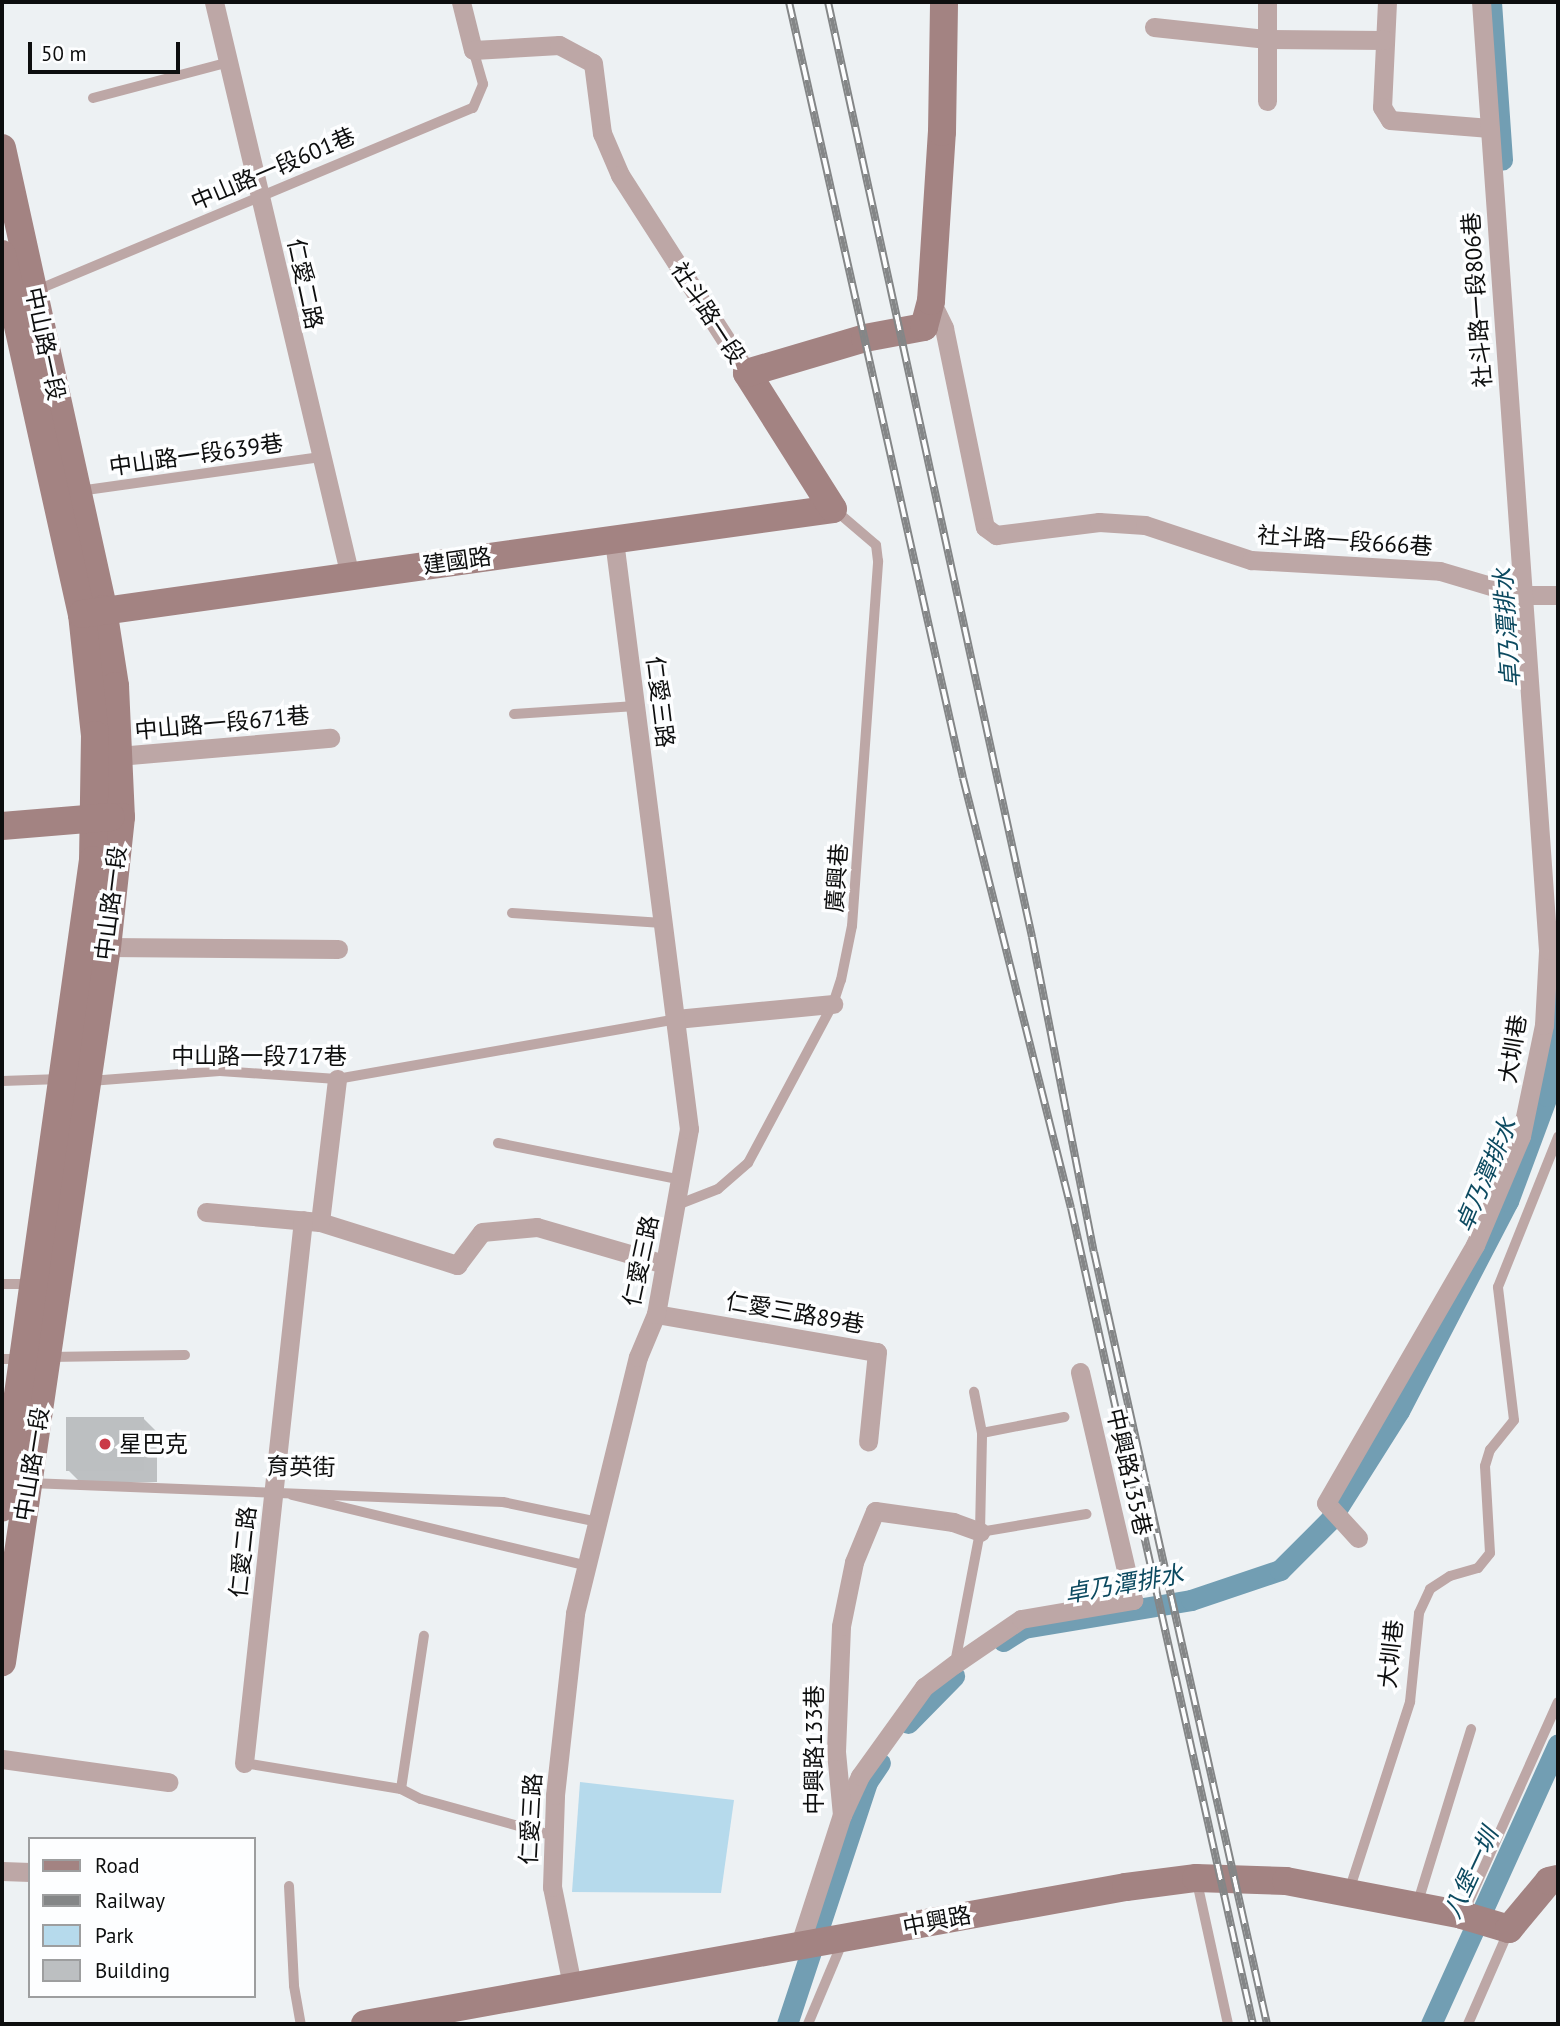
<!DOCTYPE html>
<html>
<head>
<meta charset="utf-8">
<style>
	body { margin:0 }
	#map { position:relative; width:1560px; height:2026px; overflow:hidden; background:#edf1f3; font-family:"PT Sans","Noto Sans TC",sans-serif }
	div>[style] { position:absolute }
	.green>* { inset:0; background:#b6daec }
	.shadow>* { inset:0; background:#0003 }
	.canal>* { height:21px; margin:-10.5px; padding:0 10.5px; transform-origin:10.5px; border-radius:10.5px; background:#729eb3 }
	.building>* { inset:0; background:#bcbfc1; transform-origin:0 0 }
	.lane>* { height:10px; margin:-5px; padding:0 5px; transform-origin:5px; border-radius:5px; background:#bda7a6 }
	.street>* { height:19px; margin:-9.5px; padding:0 9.5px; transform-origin:9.5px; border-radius:9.5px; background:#bda7a6 }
	.secondary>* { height:28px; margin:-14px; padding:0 14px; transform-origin:14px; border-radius:14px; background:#a38382 }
	.rail>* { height:8px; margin-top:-4px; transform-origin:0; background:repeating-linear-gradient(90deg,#fdfeff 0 16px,#848687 0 32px); box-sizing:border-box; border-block:2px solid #848687 }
	.dots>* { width:19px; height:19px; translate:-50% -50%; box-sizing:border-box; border:4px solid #fdfeff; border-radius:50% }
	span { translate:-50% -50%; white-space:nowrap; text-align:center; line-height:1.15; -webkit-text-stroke:7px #fdfeff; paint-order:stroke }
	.street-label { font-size:23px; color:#0d0e0e }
	.poi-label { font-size:23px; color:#0d0e0e }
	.left { translate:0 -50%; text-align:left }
	.water-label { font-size:24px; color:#0c4a60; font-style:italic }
	.frame { position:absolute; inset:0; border:4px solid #0d0e0e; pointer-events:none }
	.legend { position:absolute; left:28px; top:1837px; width:228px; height:161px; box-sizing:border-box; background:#fdfeff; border:2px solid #9d9e9f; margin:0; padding:9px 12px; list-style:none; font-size:21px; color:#0d0e0e }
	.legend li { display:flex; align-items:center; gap:14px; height:35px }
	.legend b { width:35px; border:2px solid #9d9e9f }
	.scale { position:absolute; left:28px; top:42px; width:152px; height:32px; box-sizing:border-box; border:4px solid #0d0e0e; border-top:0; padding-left:9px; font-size:21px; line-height:24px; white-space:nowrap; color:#0d0e0e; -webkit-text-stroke:5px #fdfeff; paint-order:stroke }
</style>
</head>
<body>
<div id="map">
	<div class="green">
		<div style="clip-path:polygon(580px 1782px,734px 1800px,721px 1893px,572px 1892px)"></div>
	</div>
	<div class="shadow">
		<div style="clip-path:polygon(144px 1419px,157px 1432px,157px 1482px,81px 1483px,68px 1470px)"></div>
	</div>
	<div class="canal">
		<div style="left:1491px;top:2px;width:158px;rotate:86deg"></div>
		<div style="left:1003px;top:1641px;width:25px;rotate:-32deg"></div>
		<div style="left:1024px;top:1628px;width:169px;rotate:-9.5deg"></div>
		<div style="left:1191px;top:1600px;width:94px;rotate:-18.6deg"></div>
		<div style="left:1280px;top:1570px;width:71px;rotate:-45deg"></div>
		<div style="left:1330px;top:1520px;width:129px;rotate:-57.7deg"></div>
		<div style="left:1399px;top:1411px;width:237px;rotate:-62.6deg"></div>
		<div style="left:1508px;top:1201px;width:112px;rotate:-69.6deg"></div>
		<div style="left:1547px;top:1096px;width:71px;rotate:-83.6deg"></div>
		<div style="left:1555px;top:1025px;width:61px;rotate:-90deg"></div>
		<div style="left:908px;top:1723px;width:66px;rotate:-45.6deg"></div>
		<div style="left:787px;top:2024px;width:255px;rotate:-71.7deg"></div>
		<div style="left:867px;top:1782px;width:23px;rotate:-56deg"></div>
		<div style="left:1431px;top:2024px;width:307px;rotate:-65.6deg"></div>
	</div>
	<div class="building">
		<div style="left:66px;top:1417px;width:78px;height:54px"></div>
	</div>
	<div class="lane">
		<div style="left:93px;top:98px;width:141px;rotate:-14.8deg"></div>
		<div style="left:37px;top:290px;width:472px;rotate:-22.7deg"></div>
		<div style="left:473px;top:108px;width:26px;rotate:-67deg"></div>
		<div style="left:483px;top:84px;width:35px;rotate:-106deg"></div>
		<div style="left:79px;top:491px;width:244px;rotate:-8deg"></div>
		<div style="left:514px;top:714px;width:122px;rotate:-3.8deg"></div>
		<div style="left:512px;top:913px;width:151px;rotate:3.8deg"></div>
		<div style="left:2px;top:1081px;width:59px;rotate:-1.9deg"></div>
		<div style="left:90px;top:1081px;width:130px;rotate:-4.4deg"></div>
		<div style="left:220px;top:1071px;width:117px;rotate:3.9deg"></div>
		<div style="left:337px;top:1079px;width:344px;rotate:-10deg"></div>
		<div style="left:498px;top:1143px;width:187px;rotate:11.4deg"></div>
		<div style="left:677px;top:1205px;width:44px;rotate:-21.3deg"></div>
		<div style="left:718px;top:1189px;width:40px;rotate:-41deg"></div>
		<div style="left:748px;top:1163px;width:180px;rotate:-61.9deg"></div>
		<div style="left:833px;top:1004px;width:25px;rotate:-72deg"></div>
		<div style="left:841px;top:980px;width:55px;rotate:-78.5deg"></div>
		<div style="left:852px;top:926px;width:366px;rotate:-85.9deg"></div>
		<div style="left:878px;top:561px;width:16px;rotate:-97deg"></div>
		<div style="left:876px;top:545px;width:54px;rotate:-139.5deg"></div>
		<div style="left:2px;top:1284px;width:27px"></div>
		<div style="left:48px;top:1357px;width:137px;rotate:-0.8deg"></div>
		<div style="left:2px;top:1359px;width:20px"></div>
		<div style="left:982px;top:1433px;width:84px;rotate:-11deg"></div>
		<div style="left:30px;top:1483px;width:473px;rotate:2.3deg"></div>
		<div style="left:503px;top:1502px;width:97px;rotate:11.9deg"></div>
		<div style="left:292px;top:1495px;width:303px;rotate:13.5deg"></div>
		<div style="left:980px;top:1532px;width:108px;rotate:-9.6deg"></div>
		<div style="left:955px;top:1663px;width:133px;rotate:-79.2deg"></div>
		<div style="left:980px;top:1532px;width:99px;rotate:-88.8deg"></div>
		<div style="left:982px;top:1433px;width:42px;rotate:-101deg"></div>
		<div style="left:244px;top:1763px;width:159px;rotate:9.4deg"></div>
		<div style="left:401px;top:1789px;width:22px;rotate:27deg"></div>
		<div style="left:421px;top:1799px;width:138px;rotate:15.5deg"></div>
		<div style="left:401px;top:1789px;width:155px;rotate:-81.5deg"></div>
		<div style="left:1197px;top:1882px;width:145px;rotate:77.7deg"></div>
		<div style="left:289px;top:1886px;width:100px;rotate:87.1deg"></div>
		<div style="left:294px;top:1986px;width:39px;rotate:80deg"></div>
		<div style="left:1349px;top:1891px;width:199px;rotate:-72.1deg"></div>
		<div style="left:1410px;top:1702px;width:89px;rotate:-84.2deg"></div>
		<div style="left:1419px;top:1613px;width:26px;rotate:-65deg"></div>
		<div style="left:1430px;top:1589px;width:24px;rotate:-33deg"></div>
		<div style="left:1450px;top:1576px;width:29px;rotate:-16deg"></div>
		<div style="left:1478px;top:1568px;width:19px;rotate:-51deg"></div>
		<div style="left:1490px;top:1553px;width:87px;rotate:-93.3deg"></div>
		<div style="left:1485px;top:1466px;width:17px;rotate:-73deg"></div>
		<div style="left:1490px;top:1450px;width:38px;rotate:-51deg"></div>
		<div style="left:1514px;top:1420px;width:134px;rotate:-96.9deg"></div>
		<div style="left:1498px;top:1287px;width:162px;rotate:-68.2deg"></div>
		<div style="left:1417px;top:1905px;width:184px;rotate:-72.9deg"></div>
		<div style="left:1464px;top:1912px;width:230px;rotate:-65.9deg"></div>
		<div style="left:808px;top:2024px;width:88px;rotate:-67.2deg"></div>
		<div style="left:1468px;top:2024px;width:103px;rotate:-66.4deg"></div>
	</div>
	<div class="street">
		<div style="left:214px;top:2px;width:590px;rotate:76.67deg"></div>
		<div style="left:461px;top:2px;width:49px;rotate:76deg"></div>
		<div style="left:473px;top:50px;width:86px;rotate:-3.3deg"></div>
		<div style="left:559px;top:45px;width:38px;rotate:28deg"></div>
		<div style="left:593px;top:63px;width:71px;rotate:82.7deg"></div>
		<div style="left:602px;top:133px;width:46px;rotate:66.8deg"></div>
		<div style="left:620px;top:175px;width:235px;rotate:57.3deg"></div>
		<div style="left:1387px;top:2px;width:105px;rotate:92.7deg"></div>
		<div style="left:1382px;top:107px;width:15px;rotate:58deg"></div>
		<div style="left:1390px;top:120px;width:100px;rotate:4.6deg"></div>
		<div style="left:1154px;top:27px;width:114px;rotate:6.1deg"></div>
		<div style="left:1267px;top:39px;width:118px;rotate:0.5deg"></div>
		<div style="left:1267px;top:101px;width:99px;rotate:-90deg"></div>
		<div style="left:931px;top:301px;width:30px;rotate:64deg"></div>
		<div style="left:944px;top:328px;width:203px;rotate:78.4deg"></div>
		<div style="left:985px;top:527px;width:14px;rotate:36deg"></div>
		<div style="left:996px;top:535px;width:104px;rotate:-7.2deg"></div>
		<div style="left:1099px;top:522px;width:46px;rotate:3.7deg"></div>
		<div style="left:1145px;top:525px;width:112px;rotate:18.3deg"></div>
		<div style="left:1251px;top:560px;width:189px;rotate:3.3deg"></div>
		<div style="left:1440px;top:571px;width:84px;rotate:16.5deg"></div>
		<div style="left:1521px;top:595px;width:37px"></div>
		<div style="left:118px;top:756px;width:213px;rotate:-4.9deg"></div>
		<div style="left:107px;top:947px;width:231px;rotate:0.5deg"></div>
		<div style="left:676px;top:1019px;width:158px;rotate:-5.5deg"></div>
		<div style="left:206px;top:1212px;width:114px;rotate:5deg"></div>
		<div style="left:320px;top:1222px;width:144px;rotate:17.4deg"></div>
		<div style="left:457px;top:1265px;width:41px;rotate:-52.9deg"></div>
		<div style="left:482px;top:1232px;width:55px;rotate:-5.2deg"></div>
		<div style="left:537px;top:1227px;width:132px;rotate:16.2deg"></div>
		<div style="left:320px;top:1222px;width:144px;rotate:-83.2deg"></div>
		<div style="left:656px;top:1314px;width:224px;rotate:9.8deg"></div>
		<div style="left:877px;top:1352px;width:90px;rotate:95.7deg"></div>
		<div style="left:1358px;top:1538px;width:47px;rotate:-132.4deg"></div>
		<div style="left:1326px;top:1503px;width:298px;rotate:-60deg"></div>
		<div style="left:1475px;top:1245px;width:118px;rotate:-67.1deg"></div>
		<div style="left:1521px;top:1136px;width:113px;rotate:-78.3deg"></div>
		<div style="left:1544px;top:1025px;width:75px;rotate:-86.9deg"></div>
		<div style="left:1548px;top:950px;width:950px;rotate:-94.04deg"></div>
		<div style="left:2px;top:1759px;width:168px;rotate:7.9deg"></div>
		<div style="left:244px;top:1763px;width:546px;rotate:-83.8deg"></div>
		<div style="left:842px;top:1815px;width:43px;rotate:-65.2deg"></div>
		<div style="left:860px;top:1776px;width:110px;rotate:-54.3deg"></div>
		<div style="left:924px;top:1687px;width:39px;rotate:-37deg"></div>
		<div style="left:955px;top:1664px;width:80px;rotate:-34.3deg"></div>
		<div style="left:1021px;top:1619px;width:114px;rotate:-9.6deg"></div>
		<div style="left:1133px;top:1600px;width:234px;rotate:-103.1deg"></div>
		<div style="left:2px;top:1871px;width:28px;rotate:2deg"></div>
		<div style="left:799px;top:1947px;width:139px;rotate:-72deg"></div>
		<div style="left:842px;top:1815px;width:64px;rotate:-95.4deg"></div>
		<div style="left:836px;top:1751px;width:125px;rotate:-87.7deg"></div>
		<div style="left:841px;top:1626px;width:65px;rotate:-78.5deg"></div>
		<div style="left:854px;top:1562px;width:55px;rotate:-67.6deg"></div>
		<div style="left:875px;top:1511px;width:79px;rotate:8deg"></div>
		<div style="left:953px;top:1522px;width:29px;rotate:20deg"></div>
		<div style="left:572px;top:1985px;width:100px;rotate:-101.5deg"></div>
		<div style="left:552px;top:1887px;width:92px;rotate:-88.1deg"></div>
		<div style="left:555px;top:1795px;width:183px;rotate:-83.7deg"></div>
		<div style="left:575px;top:1613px;width:264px;rotate:-76.2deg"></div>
		<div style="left:638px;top:1357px;width:47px;rotate:-67.3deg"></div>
		<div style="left:656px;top:1314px;width:188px;rotate:-79.9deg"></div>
		<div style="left:689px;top:1129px;width:594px;rotate:-97.26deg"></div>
	</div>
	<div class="secondary">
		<div style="left:2px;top:148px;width:472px;rotate:77.6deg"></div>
		<div style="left:103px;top:609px;width:78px;rotate:81.1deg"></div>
		<div style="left:115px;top:686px;width:131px;rotate:87.4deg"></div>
		<div style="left:121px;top:817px;width:131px;rotate:96.1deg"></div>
		<div style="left:107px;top:947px;width:723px;rotate:98.35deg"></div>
		<div style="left:2px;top:254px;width:369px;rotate:77.5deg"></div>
		<div style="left:82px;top:614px;width:122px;rotate:83.9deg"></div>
		<div style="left:95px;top:735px;width:125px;rotate:90.9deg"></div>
		<div style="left:93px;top:860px;width:654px;rotate:97.99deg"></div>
		<div style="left:82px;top:614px;width:758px;rotate:-7.96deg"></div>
		<div style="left:833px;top:509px;width:161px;rotate:-122.3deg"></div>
		<div style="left:747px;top:373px;width:123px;rotate:-16.5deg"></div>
		<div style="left:865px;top:338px;width:60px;rotate:-10.6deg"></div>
		<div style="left:924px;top:327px;width:27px;rotate:-75deg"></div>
		<div style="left:931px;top:301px;width:169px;rotate:-86.3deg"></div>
		<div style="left:942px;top:132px;width:130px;rotate:-89.1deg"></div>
		<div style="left:2px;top:826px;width:109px;rotate:-4.7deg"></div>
		<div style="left:365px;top:2024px;width:773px;rotate:-10.21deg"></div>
		<div style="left:1126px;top:1887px;width:71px;rotate:-7.3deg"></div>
		<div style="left:1196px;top:1878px;width:90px;rotate:1.9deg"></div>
		<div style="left:1286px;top:1881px;width:179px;rotate:10.9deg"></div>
		<div style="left:1462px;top:1915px;width:49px;rotate:16.6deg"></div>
		<div style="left:1509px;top:1929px;width:62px;rotate:-50.2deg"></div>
		<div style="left:1549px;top:1881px;width:9px;rotate:-13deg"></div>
	</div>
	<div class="rail">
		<div style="left:789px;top:2px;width:795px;rotate:77.36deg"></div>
		<div style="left:963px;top:778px;width:443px;rotate:75.9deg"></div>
		<div style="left:1071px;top:1208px;width:836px;rotate:77.43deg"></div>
		<div style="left:828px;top:2px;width:957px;rotate:77.69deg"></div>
		<div style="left:1032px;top:937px;width:321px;rotate:78.9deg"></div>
		<div style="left:1094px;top:1252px;width:791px;rotate:77.37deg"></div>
	</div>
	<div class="dots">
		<div style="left:105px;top:1444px;background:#ca3a47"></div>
	</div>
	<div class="street-label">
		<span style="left:273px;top:169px;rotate:-23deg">中山路一段601巷</span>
		<span style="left:305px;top:284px;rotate:78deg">仁愛二路</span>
		<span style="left:1477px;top:300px;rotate:-94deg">社斗路一段806巷</span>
		<span style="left:708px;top:313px;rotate:57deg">社斗路一段</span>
		<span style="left:45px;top:344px;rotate:78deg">中山路一段</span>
		<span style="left:196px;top:455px;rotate:-8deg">中山路一段639巷</span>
		<span style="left:1345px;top:541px;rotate:4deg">社斗路一段666巷</span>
		<span style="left:457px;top:561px;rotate:-8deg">建國路</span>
		<span style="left:660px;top:702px;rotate:83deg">仁愛三路</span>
		<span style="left:222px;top:723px;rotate:-5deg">中山路一段671巷</span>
		<span style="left:837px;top:878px;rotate:-86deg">廣興巷</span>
		<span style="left:111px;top:903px;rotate:-83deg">中山路一段</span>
		<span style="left:1513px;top:1049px;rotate:-81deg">大圳巷</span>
		<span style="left:259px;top:1056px">中山路一段717巷</span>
		<span style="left:641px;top:1261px;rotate:-78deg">仁愛三路</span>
		<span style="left:795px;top:1313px;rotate:10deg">仁愛三路89巷</span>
		<span style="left:32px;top:1464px;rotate:-81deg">中山路一段</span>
		<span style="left:301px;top:1467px;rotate:1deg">育英街</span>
		<span style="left:1129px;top:1472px;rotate:77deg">中興路135巷</span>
		<span style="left:243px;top:1552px;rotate:-84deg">仁愛二路</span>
		<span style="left:1391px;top:1654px;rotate:-84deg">大圳巷</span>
		<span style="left:814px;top:1750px;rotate:-90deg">中興路133巷</span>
		<span style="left:531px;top:1819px;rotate:-87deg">仁愛三路</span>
		<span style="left:937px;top:1921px;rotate:-11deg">中興路</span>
	</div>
	<div class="poi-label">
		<span class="left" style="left:119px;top:1444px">星巴克</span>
	</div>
	<div class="water-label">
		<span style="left:1507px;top:628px;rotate:-94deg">卓乃潭排水</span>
		<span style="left:1486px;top:1175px;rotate:-67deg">卓乃潭排水</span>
		<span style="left:1124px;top:1584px;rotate:-10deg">卓乃潭排水</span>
		<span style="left:1471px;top:1873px;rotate:-65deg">八堡一圳</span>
	</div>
	<div class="frame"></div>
	<ul class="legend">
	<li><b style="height:9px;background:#a38382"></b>Road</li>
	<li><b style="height:9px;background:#848687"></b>Railway</li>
	<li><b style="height:19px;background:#b6daec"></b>Park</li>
	<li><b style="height:19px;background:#bcbfc1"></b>Building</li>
	</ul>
	<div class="scale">50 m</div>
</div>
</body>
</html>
